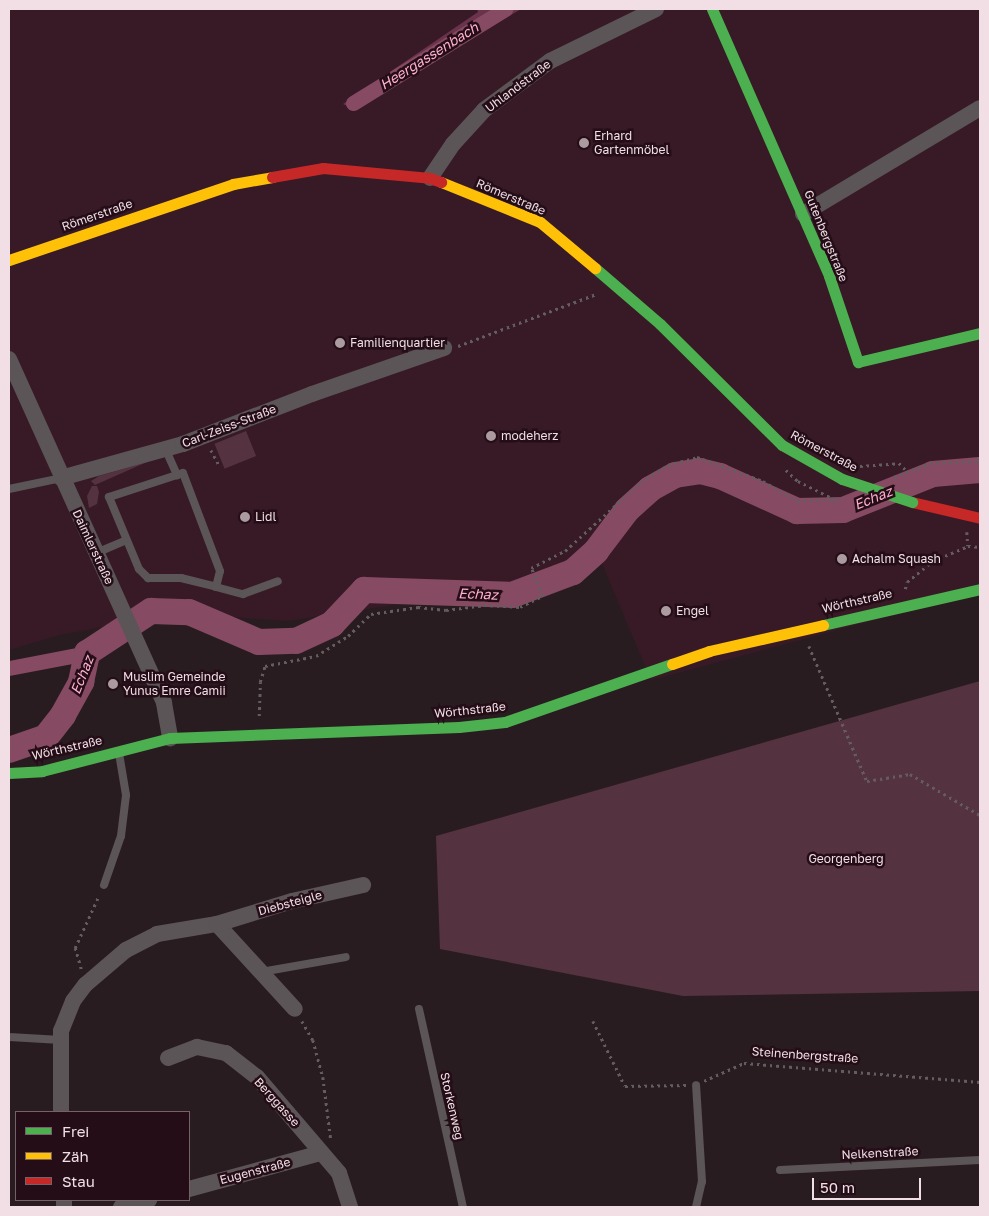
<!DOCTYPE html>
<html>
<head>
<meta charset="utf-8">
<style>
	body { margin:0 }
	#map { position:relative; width:989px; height:1216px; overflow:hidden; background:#291c21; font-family:"Golos Text",sans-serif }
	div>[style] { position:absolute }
	.built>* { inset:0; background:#371a26 }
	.green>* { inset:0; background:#553240; transform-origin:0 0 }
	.forest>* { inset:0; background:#6b324b }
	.canal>* { height:15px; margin:-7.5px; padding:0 7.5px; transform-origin:7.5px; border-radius:7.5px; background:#874a63 }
	.river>* { height:26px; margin:-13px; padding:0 13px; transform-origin:13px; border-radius:13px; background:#874a63 }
	.path>* { height:2.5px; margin-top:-1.25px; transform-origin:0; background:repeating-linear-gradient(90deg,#645d60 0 2.5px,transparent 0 6.5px) }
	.lane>* { height:8px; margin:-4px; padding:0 4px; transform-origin:4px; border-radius:4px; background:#5b5557 }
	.street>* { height:16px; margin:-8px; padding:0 8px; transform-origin:8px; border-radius:8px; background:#5b5557 }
	.fast>* { height:11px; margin:-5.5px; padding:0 5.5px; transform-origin:5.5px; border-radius:5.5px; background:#4caf50 }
	.slow>* { height:11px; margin:-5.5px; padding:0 5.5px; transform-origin:5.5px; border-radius:5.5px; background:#ffc107 }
	.jam>* { height:11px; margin:-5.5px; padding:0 5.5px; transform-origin:5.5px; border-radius:5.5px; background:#c62828 }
	.fast-bridge>* { height:11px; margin:-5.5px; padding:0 5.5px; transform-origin:5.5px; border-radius:5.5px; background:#4caf50 }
	.dots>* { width:14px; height:14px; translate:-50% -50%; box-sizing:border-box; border:2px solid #240d17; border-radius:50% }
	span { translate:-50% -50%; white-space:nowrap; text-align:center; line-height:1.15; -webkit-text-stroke:5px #240d17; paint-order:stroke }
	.street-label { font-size:12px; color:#f1dfe5 }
	.poi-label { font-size:12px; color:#f1dfe5 }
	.left { translate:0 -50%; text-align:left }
	.park-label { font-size:12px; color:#f3dee5 }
	.water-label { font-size:14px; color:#ffb0ce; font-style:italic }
	.frame { position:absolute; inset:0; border:10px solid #f1dfe5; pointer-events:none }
	.legend { position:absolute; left:15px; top:1111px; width:175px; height:90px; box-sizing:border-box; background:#240d17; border:1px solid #766169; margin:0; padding:6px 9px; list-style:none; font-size:15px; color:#f1dfe5 }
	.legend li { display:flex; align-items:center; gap:10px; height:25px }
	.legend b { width:25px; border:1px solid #766169 }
	.scale { position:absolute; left:812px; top:1178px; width:109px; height:22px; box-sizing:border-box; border:2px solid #f1dfe5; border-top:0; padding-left:6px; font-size:15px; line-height:18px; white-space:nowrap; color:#f1dfe5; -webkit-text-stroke:4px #240d17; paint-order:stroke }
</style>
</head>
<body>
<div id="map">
	<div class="built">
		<div style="clip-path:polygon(9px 9px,980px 9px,980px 583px,938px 603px,651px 680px,598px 554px,526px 585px,286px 621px,179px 613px,59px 635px,9px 650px)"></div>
	</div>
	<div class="green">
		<div style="left:246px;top:431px;width:27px;height:34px;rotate:68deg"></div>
		<div style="clip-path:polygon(147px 462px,95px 485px,91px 481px,99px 476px)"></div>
		<div style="clip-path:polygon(92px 486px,97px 486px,99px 492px,97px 504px,89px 508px,87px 496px)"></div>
		<div style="clip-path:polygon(980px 681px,980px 991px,683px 996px,440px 949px,436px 836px)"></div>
	</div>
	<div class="forest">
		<div style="clip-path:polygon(477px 9px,521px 9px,354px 109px,343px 104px,478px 12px)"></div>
	</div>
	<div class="canal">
		<div style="left:353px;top:103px;width:179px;rotate:-31.7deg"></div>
		<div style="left:9px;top:668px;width:79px;rotate:-10.9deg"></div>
	</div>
	<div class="river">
		<div style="left:9px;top:750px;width:39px;rotate:-19deg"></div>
		<div style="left:46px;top:737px;width:28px;rotate:-52deg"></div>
		<div style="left:63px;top:715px;width:38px;rotate:-61deg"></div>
		<div style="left:81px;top:682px;width:30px;rotate:-78deg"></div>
		<div style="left:87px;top:653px;width:77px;rotate:-33.3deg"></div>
		<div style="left:151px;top:611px;width:38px;rotate:2deg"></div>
		<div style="left:189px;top:612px;width:76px;rotate:23.2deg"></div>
		<div style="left:259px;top:642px;width:37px;rotate:-2deg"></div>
		<div style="left:296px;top:641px;width:40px;rotate:-25deg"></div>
		<div style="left:332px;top:624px;width:47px;rotate:-46.7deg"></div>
		<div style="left:364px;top:590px;width:148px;rotate:1.9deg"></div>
		<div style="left:512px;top:595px;width:65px;rotate:-20.7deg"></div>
		<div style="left:573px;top:572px;width:31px;rotate:-42deg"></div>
		<div style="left:596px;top:551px;width:51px;rotate:-52.9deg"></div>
		<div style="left:627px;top:510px;width:31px;rotate:-42deg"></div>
		<div style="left:650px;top:489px;width:29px;rotate:-29deg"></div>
		<div style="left:675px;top:475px;width:25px;rotate:-9deg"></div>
		<div style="left:700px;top:471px;width:21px;rotate:14deg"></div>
		<div style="left:720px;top:476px;width:85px;rotate:24.4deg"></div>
		<div style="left:797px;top:511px;width:46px;rotate:-1.2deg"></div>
		<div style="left:843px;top:510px;width:97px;rotate:-21.8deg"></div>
		<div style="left:933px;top:474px;width:47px;rotate:-4.9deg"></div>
	</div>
	<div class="path">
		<div style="left:458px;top:346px;width:147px;rotate:-20.6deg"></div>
		<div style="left:211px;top:450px;width:19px;rotate:62deg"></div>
		<div style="left:860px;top:466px;width:39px;rotate:-4deg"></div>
		<div style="left:899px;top:463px;width:11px;rotate:45deg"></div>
		<div style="left:786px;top:470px;width:16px;rotate:43deg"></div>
		<div style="left:798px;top:481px;width:42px;rotate:26.6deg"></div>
		<div style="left:894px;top:477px;width:39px;rotate:-21deg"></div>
		<div style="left:930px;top:463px;width:50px;rotate:-2.3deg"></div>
		<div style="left:967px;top:532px;width:14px;rotate:86deg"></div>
		<div style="left:905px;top:589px;width:7px;rotate:-74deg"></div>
		<div style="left:907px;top:582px;width:33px;rotate:-39deg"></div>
		<div style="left:933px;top:561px;width:38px;rotate:-23deg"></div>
		<div style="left:968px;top:546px;width:12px;rotate:5deg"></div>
		<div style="left:809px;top:646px;width:147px;rotate:66.8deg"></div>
		<div style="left:867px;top:781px;width:44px;rotate:-9.2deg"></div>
		<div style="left:910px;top:774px;width:81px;rotate:30.4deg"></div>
		<div style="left:259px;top:716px;width:34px;rotate:-88deg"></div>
		<div style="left:260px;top:682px;width:17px;rotate:-73deg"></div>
		<div style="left:265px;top:666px;width:52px;rotate:-11.1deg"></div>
		<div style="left:316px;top:656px;width:38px;rotate:-32deg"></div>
		<div style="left:348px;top:636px;width:32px;rotate:-44deg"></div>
		<div style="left:371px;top:614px;width:48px;rotate:-8.5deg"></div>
		<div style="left:418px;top:607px;width:28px;rotate:6deg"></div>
		<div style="left:446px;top:610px;width:38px;rotate:-7deg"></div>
		<div style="left:484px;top:605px;width:36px;rotate:3deg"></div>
		<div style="left:520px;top:607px;width:25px;rotate:-26deg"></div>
		<div style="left:543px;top:596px;width:30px;rotate:-113deg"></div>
		<div style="left:531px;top:568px;width:38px;rotate:-27deg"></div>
		<div style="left:565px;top:551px;width:103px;rotate:-42.2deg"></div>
		<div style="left:641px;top:482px;width:32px;rotate:-32deg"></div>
		<div style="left:668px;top:465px;width:30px;rotate:-15deg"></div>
		<div style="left:697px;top:457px;width:70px;rotate:20deg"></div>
		<div style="left:763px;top:481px;width:39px;rotate:30deg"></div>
		<div style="left:797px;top:501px;width:46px;rotate:-2.5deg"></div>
		<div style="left:81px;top:969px;width:22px;rotate:-106deg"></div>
		<div style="left:75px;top:948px;width:58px;rotate:-65.6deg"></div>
		<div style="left:302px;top:1021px;width:22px;rotate:60deg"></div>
		<div style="left:313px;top:1040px;width:38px;rotate:75deg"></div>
		<div style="left:323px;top:1077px;width:64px;rotate:82.8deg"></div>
		<div style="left:593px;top:1021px;width:72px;rotate:63.8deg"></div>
		<div style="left:625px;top:1086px;width:62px;rotate:-0.9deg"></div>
		<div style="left:704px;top:1081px;width:44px;rotate:-24.2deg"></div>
		<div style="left:744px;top:1063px;width:237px;rotate:4.6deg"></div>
	</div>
	<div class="lane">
		<div style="left:165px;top:448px;width:30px;rotate:66deg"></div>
		<div style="left:9px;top:489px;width:53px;rotate:-11.9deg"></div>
		<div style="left:96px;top:553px;width:33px;rotate:-23deg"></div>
		<div style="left:216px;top:587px;width:16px;rotate:-76deg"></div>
		<div style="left:220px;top:571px;width:105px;rotate:-110.7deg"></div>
		<div style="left:183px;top:473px;width:78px;rotate:162deg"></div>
		<div style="left:109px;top:497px;width:78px;rotate:67.4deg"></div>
		<div style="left:139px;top:569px;width:13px;rotate:45deg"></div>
		<div style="left:148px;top:578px;width:33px"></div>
		<div style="left:181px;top:578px;width:36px;rotate:14deg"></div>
		<div style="left:216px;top:587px;width:28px;rotate:15deg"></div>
		<div style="left:243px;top:594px;width:37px;rotate:-20deg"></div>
		<div style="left:104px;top:885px;width:52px;rotate:-70.9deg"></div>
		<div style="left:121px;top:836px;width:41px;rotate:-83deg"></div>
		<div style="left:126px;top:795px;width:43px;rotate:-99.5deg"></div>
		<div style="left:261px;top:972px;width:86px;rotate:-10deg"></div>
		<div style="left:419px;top:1009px;width:203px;rotate:77.5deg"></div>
		<div style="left:9px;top:1037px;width:52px;rotate:3.3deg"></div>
		<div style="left:780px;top:1170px;width:200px;rotate:-2.9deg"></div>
		<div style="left:696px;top:1207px;width:26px;rotate:-77deg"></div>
		<div style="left:702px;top:1182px;width:97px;rotate:-93.5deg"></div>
	</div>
	<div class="street">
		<div style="left:430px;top:178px;width:41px;rotate:-55.9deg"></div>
		<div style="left:453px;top:144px;width:46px;rotate:-47.6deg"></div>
		<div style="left:484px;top:110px;width:82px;rotate:-36.6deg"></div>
		<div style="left:550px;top:61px;width:118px;rotate:-26.1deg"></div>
		<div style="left:803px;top:214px;width:206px;rotate:-30.9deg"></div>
		<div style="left:9px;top:359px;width:377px;rotate:65.7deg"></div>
		<div style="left:164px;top:703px;width:36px;rotate:80deg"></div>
		<div style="left:61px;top:478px;width:127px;rotate:-15.6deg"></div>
		<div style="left:183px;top:444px;width:138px;rotate:-21.2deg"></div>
		<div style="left:312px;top:394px;width:140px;rotate:-19.2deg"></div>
		<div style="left:217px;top:924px;width:115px;rotate:47.5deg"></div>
		<div style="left:168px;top:1058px;width:31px;rotate:-21deg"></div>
		<div style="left:197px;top:1047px;width:30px;rotate:12deg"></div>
		<div style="left:226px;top:1053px;width:39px;rotate:38deg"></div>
		<div style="left:257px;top:1077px;width:126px;rotate:49.5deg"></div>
		<div style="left:339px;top:1173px;width:36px;rotate:72deg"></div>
		<div style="left:61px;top:1112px;width:81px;rotate:-90deg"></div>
		<div style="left:61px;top:1031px;width:32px;rotate:-68deg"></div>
		<div style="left:73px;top:1001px;width:20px;rotate:-53deg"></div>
		<div style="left:85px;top:985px;width:54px;rotate:-40.5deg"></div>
		<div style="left:126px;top:950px;width:35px;rotate:-27deg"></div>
		<div style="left:157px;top:934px;width:61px;rotate:-9.5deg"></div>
		<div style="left:217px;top:924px;width:78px;rotate:-17deg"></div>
		<div style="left:292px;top:901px;width:73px;rotate:-12.7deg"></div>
		<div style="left:189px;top:1189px;width:137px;rotate:-15.3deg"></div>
		<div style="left:64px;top:1200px;width:7px;rotate:90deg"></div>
		<div style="left:121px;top:1207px;width:29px;rotate:-14deg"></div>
	</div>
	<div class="fast">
		<div style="left:712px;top:9px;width:292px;rotate:66.3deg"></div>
		<div style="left:829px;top:276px;width:91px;rotate:71.4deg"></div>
		<div style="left:858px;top:362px;width:125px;rotate:-13.4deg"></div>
		<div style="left:595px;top:268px;width:86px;rotate:40.7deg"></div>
		<div style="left:660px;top:324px;width:172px;rotate:44.8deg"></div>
		<div style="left:782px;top:445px;width:69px;rotate:29.5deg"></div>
		<div style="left:823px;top:625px;width:161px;rotate:-12.9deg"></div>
		<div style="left:9px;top:773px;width:33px;rotate:-3deg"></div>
		<div style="left:42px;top:771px;width:132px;rotate:-14.5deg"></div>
		<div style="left:170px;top:738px;width:289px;rotate:-2.2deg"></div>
		<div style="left:459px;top:727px;width:46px;rotate:-6.2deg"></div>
		<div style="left:505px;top:722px;width:177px;rotate:-19.2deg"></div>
	</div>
	<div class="slow">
		<div style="left:441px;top:182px;width:107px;rotate:22deg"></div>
		<div style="left:540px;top:222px;width:72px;rotate:39.9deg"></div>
		<div style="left:9px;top:260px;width:237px;rotate:-18.7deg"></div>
		<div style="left:233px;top:184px;width:40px;rotate:-10deg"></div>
		<div style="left:672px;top:664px;width:39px;rotate:-19deg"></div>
		<div style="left:709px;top:651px;width:117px;rotate:-12.8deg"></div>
	</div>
	<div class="jam">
		<div style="left:272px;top:177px;width:52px;rotate:-10deg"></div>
		<div style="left:323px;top:168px;width:107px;rotate:5.3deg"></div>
		<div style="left:430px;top:178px;width:12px;rotate:20deg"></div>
		<div style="left:912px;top:502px;width:70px;rotate:13.2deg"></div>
	</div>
	<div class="fast-bridge">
		<div style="left:842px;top:479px;width:74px;rotate:18.2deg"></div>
	</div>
	<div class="dots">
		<div style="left:584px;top:143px;background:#ab9ba0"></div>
		<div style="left:340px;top:343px;background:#ab9ba0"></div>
		<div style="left:491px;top:436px;background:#ab9ba0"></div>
		<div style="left:245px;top:517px;background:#ab9ba0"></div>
		<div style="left:842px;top:559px;background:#ab9ba0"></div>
		<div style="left:666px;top:611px;background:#ab9ba0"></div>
		<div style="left:113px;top:684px;background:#ab9ba0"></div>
	</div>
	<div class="street-label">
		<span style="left:518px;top:86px;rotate:-37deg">Uhlandstraße</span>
		<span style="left:511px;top:197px;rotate:23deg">Römerstraße</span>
		<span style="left:97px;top:215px;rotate:-19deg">Römerstraße</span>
		<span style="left:826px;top:236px;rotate:68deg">Gutenbergstraße</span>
		<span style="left:229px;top:426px;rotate:-21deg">Carl-Zeiss-Straße</span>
		<span style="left:824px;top:451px;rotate:28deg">Römerstraße</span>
		<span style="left:93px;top:547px;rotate:65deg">Daimlerstraße</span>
		<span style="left:857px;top:601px;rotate:-13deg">Wörthstraße</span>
		<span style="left:470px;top:710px;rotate:-6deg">Wörthstraße</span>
		<span style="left:67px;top:748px;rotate:-13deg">Wörthstraße</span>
		<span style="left:290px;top:903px;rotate:-15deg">Diebsteigle</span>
		<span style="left:805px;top:1055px;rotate:4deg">Steinenbergstraße</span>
		<span style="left:277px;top:1102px;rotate:48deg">Berggasse</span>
		<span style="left:452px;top:1106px;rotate:77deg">Storkenweg</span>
		<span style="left:880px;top:1153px;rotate:-3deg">Nelkenstraße</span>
		<span style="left:255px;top:1171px;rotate:-15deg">Eugenstraße</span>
	</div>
	<div class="poi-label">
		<span class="left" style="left:594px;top:143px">Erhard<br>Gartenmöbel</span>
		<span class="left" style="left:350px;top:343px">Familienquartier</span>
		<span class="left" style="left:501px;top:436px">modeherz</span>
		<span class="left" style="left:255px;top:517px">Lidl</span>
		<span class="left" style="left:852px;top:559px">Achalm Squash</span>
		<span class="left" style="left:676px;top:611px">Engel</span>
		<span class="left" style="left:123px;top:684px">Muslim Gemeinde<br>Yunus Emre Camii</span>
	</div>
	<div class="park-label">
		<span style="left:846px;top:859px">Georgenberg</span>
	</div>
	<div class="water-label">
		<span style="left:429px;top:56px;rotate:-32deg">Heergassenbach</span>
		<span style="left:873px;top:498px;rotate:-22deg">Echaz</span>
		<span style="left:478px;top:594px;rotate:2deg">Echaz</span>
		<span style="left:82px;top:675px;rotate:-68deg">Echaz</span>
	</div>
	<div class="frame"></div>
	<ul class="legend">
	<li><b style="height:6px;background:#4caf50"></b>Frei</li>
	<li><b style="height:6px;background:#ffc107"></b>Zäh</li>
	<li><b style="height:6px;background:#c62828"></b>Stau</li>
	</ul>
	<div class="scale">50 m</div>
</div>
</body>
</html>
